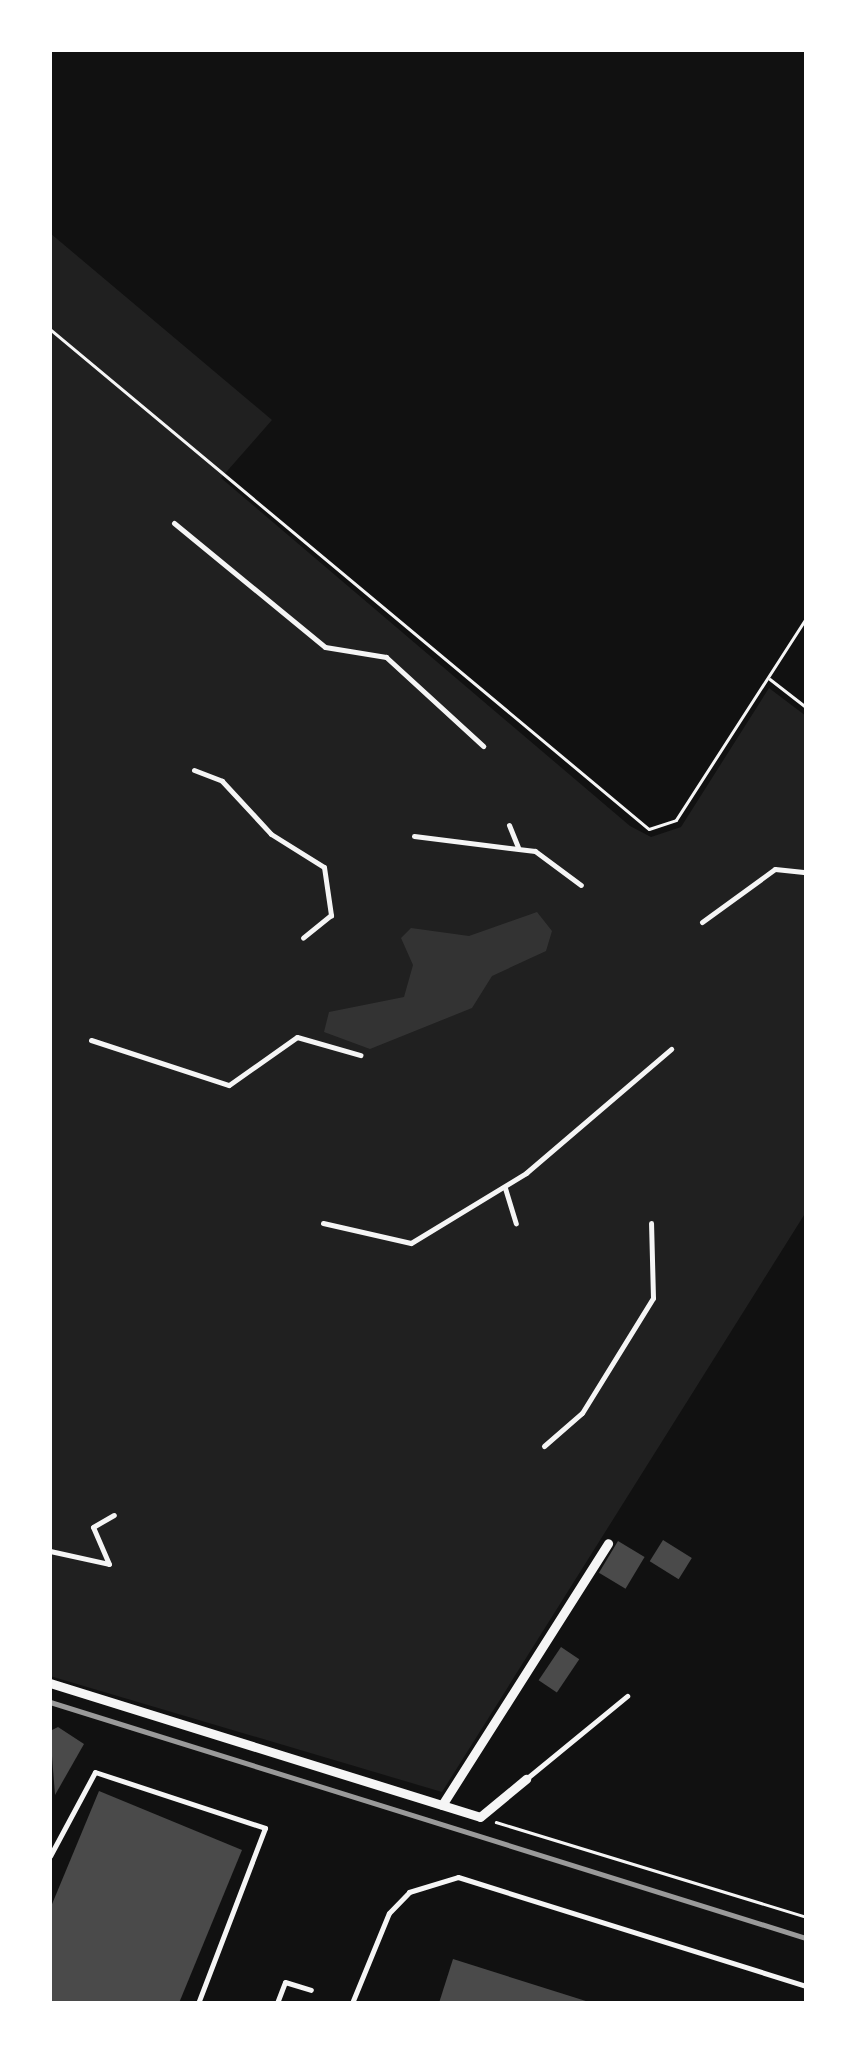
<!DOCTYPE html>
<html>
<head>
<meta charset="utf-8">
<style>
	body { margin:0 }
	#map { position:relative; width:856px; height:2053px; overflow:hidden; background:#111; font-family:Roboto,sans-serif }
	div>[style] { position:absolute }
	.green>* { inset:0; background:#202020 }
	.water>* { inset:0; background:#333 }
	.building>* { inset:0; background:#4a4a4a; transform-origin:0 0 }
	.path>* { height:2.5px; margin:-1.25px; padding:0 1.25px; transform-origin:1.25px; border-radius:1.25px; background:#f5f5f5 }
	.service>* { height:5px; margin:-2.5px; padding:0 2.5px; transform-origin:2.5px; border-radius:2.5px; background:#f5f5f5 }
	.minor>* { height:9px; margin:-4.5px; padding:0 4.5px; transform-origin:4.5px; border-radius:4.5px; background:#f5f5f5 }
	.rail>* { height:5px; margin:-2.5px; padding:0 2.5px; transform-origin:2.5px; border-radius:2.5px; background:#9a9a9a }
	span { translate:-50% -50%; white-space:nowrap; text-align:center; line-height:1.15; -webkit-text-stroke:8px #fff; paint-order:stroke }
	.frame { position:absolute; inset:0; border:52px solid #fff; pointer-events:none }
</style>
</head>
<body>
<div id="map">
	<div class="green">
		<div style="clip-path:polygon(50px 233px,272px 420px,221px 478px,630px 826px,651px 837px,681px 827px,769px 688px,806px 716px,806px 1212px,442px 1792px,50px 1676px)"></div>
	</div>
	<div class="water">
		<div style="clip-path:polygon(537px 912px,552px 931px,546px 951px,492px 976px,472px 1008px,370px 1049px,324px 1032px,329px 1012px,404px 997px,413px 965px,401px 938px,411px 928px,469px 936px)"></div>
	</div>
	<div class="building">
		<div style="left:663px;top:1540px;width:34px;height:25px;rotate:32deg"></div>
		<div style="left:618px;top:1541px;width:31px;height:37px;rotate:31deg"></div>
		<div style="left:561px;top:1647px;width:22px;height:40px;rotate:34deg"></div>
		<div style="clip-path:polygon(58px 1727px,84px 1744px,55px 1795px,50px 1731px)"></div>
		<div style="clip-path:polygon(99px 1791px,242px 1850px,179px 2003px,50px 2003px,50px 1909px)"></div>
		<div style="clip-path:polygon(453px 1959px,589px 2002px,589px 2003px,439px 2003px)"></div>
	</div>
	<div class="path">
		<div style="left:50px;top:329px;width:780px;rotate:39.85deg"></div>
		<div style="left:649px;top:829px;width:28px;rotate:-18deg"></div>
		<div style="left:676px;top:820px;width:240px;rotate:-57.2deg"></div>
		<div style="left:770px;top:679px;width:46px;rotate:37.9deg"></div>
		<div style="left:496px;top:1822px;width:324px;rotate:17deg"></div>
	</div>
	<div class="service">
		<div style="left:174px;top:523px;width:195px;rotate:39.4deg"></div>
		<div style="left:325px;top:647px;width:62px;rotate:9.3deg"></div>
		<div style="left:386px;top:657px;width:132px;rotate:42.5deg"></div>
		<div style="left:194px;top:770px;width:30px;rotate:21deg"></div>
		<div style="left:222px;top:781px;width:72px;rotate:47.2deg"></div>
		<div style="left:271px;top:834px;width:62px;rotate:31.9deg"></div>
		<div style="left:324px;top:867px;width:49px;rotate:81.7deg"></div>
		<div style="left:331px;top:915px;width:36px;rotate:141deg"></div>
		<div style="left:509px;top:825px;width:24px;rotate:68deg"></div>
		<div style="left:414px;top:836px;width:122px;rotate:7.1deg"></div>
		<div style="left:535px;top:851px;width:57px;rotate:36.5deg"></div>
		<div style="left:702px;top:922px;width:90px;rotate:-36deg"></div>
		<div style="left:775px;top:869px;width:31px;rotate:6deg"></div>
		<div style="left:91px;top:1040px;width:145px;rotate:18.1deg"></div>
		<div style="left:229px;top:1085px;width:83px;rotate:-35.2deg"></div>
		<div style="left:297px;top:1037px;width:66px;rotate:15.9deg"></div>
		<div style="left:505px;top:1188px;width:37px;rotate:73deg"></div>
		<div style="left:323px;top:1223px;width:90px;rotate:12.8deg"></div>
		<div style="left:411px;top:1243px;width:135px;rotate:-31.3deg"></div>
		<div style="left:526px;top:1173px;width:191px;rotate:-40.5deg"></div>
		<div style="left:544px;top:1446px;width:50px;rotate:-41deg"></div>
		<div style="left:582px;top:1413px;width:135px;rotate:-58.3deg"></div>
		<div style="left:653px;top:1298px;width:75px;rotate:-91.5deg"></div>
		<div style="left:50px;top:1551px;width:60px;rotate:12.4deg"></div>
		<div style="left:109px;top:1564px;width:40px;rotate:-113.4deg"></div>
		<div style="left:93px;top:1527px;width:24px;rotate:-30deg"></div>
		<div style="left:526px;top:1779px;width:131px;rotate:-39.4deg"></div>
		<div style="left:50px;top:1856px;width:95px;rotate:-61.8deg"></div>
		<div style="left:95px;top:1772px;width:179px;rotate:18.2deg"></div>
		<div style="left:265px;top:1828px;width:187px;rotate:110.9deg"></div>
		<div style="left:277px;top:2003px;width:22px;rotate:-69deg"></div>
		<div style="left:285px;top:1982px;width:27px;rotate:17deg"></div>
		<div style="left:352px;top:2003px;width:97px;rotate:-67.7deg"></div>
		<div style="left:389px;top:1913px;width:29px;rotate:-46deg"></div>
		<div style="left:409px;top:1892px;width:51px;rotate:-17deg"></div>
		<div style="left:458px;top:1877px;width:365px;rotate:17.4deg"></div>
	</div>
	<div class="minor">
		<div style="left:50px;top:1683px;width:450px;rotate:17.3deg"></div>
		<div style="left:480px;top:1817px;width:60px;rotate:-39.6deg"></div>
		<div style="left:442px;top:1805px;width:310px;rotate:-57.6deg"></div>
	</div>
	<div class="rail">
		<div style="left:50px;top:1702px;width:792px;rotate:17.34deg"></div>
	</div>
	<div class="frame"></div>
</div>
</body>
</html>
